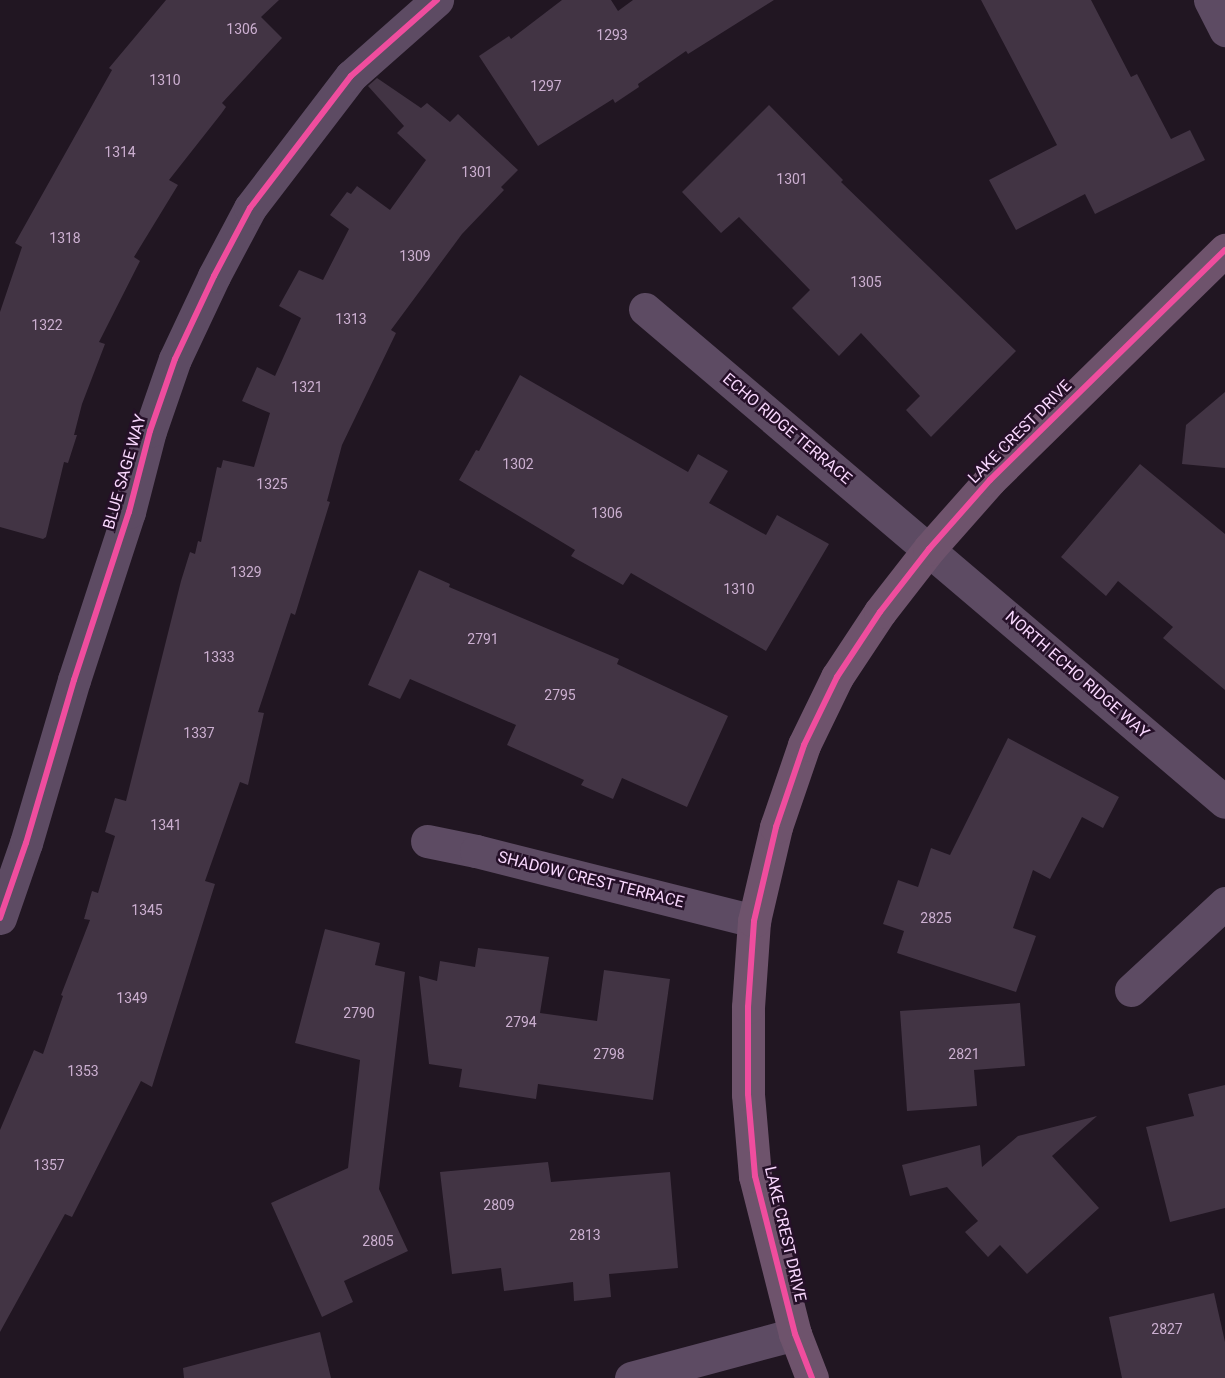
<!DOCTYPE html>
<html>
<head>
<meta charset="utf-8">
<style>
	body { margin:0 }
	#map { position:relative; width:1225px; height:1378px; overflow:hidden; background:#211622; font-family:Roboto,sans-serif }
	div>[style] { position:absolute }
	.building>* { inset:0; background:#423444 }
	.minor>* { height:33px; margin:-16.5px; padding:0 16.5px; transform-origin:16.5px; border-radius:16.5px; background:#5d4b63 }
	.major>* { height:33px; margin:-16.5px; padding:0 16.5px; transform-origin:16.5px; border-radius:16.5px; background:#6e536c }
	.cycleway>* { height:6px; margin:-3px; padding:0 3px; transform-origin:3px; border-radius:3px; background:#ef4d9e }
	span { translate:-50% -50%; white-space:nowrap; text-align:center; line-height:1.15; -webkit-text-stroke:5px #251028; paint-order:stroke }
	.number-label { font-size:14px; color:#cbafd0 }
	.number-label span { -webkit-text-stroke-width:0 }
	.street-label { font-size:16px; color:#f9d8fe }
</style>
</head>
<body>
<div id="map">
	<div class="building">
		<div style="clip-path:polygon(166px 0,279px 0,261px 17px,282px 38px,222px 103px,226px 107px,221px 114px,169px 180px,178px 185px,134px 257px,140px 261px,99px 342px,105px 344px,82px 404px,74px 435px,77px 435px,68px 463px,64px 462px,46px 537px,43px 539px,0 527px,0 312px,22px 247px,15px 243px,112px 70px,109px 68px)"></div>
		<div style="clip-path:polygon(562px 0,611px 0,618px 11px,633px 0,774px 0,688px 54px,686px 51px,638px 84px,639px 87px,615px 103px,613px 99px,538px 146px,479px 56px,509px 36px,511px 39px)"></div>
		<div style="clip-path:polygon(981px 0,1091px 0,1131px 77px,1137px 74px,1171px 139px,1190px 130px,1205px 160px,1095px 214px,1085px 194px,1016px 230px,989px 180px,1057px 145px)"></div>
		<div style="clip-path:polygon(377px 78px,421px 108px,427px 103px,450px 122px,458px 114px,518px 170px,501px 187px,504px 190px,462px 234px,391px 330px,396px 333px,342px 445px,327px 501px,330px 502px,295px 615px,291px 613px,258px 712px,264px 713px,248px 785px,240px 782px,205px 881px,215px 884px,152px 1087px,141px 1081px,72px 1217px,65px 1214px,0 1332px,0 1130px,34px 1050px,43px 1054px,63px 996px,61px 995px,90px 920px,84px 919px,92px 891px,98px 893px,115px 836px,105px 832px,115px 798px,126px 801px,181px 581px,190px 552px,195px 554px,198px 541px,201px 542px,217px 467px,221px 468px,223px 460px,254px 467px,270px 413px,242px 401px,257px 367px,275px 376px,301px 318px,279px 306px,299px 270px,323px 280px,349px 229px,330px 215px,347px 192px,351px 194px,357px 186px,390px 210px,426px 160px,397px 133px,404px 126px,368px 86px)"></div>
		<div style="clip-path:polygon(769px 105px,843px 180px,841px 182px,1016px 351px,931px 437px,906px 410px,920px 396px,861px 333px,839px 356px,792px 308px,810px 290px,739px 217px,721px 233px,682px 192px)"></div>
		<div style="clip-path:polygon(520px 375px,688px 472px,698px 454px,728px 471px,709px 503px,766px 535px,777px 515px,829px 544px,766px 651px,631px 573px,623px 585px,571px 556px,575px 550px,459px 480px,476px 450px,479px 451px)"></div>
		<div style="clip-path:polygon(1225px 392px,1225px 468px,1182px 464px,1186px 425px)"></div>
		<div style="clip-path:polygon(1140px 464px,1225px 534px,1225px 690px,1163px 638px,1173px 627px,1118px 581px,1106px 596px,1061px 557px)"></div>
		<div style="clip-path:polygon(419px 570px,450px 584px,449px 587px,619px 659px,617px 664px,728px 716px,687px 807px,622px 778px,613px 799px,581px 785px,584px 780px,507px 745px,516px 725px,410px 679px,400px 699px,368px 685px)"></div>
		<div style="clip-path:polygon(1008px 738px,1119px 797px,1103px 828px,1082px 817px,1050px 879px,1033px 870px,1013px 928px,1036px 936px,1016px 992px,897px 953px,904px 931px,883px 924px,898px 880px,918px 887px,931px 848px,950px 855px)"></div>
		<div style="clip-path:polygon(325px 929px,380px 943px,375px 965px,405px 972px,379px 1189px,408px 1251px,344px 1281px,353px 1302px,322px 1317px,271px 1203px,348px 1168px,360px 1060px,295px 1043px)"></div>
		<div style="clip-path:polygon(478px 948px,549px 957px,540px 1013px,597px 1021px,604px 970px,670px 979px,653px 1100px,538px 1084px,536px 1099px,459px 1087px,462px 1069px,429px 1064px,419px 976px,437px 981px,440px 961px,475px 967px)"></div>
		<div style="clip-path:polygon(1020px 1003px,1025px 1066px,974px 1070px,977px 1106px,907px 1111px,900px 1011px)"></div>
		<div style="clip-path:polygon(1225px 1085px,1225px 1208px,1170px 1222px,1146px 1127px,1194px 1116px,1188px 1094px)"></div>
		<div style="clip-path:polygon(1097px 1116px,1052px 1156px,1099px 1208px,1027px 1274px,1000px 1245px,988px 1257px,965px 1232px,978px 1221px,947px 1187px,910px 1196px,902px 1165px,980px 1145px,982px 1167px,1018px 1136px)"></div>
		<div style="clip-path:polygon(548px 1162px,551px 1182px,670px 1172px,678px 1268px,609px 1274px,611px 1297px,574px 1301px,573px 1282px,504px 1291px,501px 1268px,452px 1274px,440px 1172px)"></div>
		<div style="clip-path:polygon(1214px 1293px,1225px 1342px,1225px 1378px,1122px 1378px,1109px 1317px)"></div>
		<div style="clip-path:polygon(320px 1332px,331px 1378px,184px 1378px,183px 1368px)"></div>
	</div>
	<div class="minor">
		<div style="left:1210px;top:0;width:34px;rotate:63deg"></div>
		<div style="left:645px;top:309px;width:761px;rotate:40.36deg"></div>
		<div style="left:427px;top:841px;width:50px;rotate:11.5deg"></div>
		<div style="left:476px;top:851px;width:287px;rotate:14.1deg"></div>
		<div style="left:0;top:918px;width:79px;rotate:-70.9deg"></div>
		<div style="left:26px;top:843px;width:170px;rotate:-73.6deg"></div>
		<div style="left:74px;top:680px;width:177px;rotate:-71.9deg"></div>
		<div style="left:129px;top:512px;width:84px;rotate:-75.5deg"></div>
		<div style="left:150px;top:431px;width:76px;rotate:-70.9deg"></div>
		<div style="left:175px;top:359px;width:92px;rotate:-64.8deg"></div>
		<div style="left:214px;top:276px;width:77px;rotate:-62.1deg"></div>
		<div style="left:250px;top:208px;width:166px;rotate:-52.6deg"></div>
		<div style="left:351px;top:76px;width:115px;rotate:-41.5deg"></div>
		<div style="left:1131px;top:990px;width:128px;rotate:-42.8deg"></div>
		<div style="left:631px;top:1378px;width:170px;rotate:-15deg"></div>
	</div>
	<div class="major">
		<div style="left:812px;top:1378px;width:47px;rotate:-111.1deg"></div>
		<div style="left:795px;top:1334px;width:163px;rotate:-104.2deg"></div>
		<div style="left:755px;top:1176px;width:82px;rotate:-94.9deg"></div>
		<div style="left:748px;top:1094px;width:87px;rotate:-90deg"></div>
		<div style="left:748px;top:1007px;width:86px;rotate:-86deg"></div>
		<div style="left:754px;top:921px;width:97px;rotate:-76.8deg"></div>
		<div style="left:776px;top:827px;width:87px;rotate:-71.1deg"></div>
		<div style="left:804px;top:745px;width:76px;rotate:-64.1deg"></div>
		<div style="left:837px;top:677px;width:78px;rotate:-56.5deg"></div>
		<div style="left:880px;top:612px;width:80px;rotate:-52.1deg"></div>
		<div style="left:929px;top:549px;width:92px;rotate:-48.5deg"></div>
		<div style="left:990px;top:480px;width:329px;rotate:-44.4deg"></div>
	</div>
	<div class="cycleway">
		<div style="left:0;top:918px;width:79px;rotate:-70.9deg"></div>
		<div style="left:26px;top:843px;width:170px;rotate:-73.6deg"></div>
		<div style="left:74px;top:680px;width:177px;rotate:-71.9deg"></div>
		<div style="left:129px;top:512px;width:84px;rotate:-75.5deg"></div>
		<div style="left:150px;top:431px;width:76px;rotate:-70.9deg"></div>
		<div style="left:175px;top:359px;width:92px;rotate:-64.8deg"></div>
		<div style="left:214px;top:276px;width:77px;rotate:-62.1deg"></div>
		<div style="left:250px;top:208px;width:166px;rotate:-52.6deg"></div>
		<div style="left:351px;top:76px;width:115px;rotate:-41.5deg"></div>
		<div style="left:812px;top:1378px;width:47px;rotate:-111.1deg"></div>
		<div style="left:795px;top:1334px;width:163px;rotate:-104.2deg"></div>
		<div style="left:755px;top:1176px;width:82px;rotate:-94.9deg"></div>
		<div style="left:748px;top:1094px;width:87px;rotate:-90deg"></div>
		<div style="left:748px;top:1007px;width:86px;rotate:-86deg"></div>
		<div style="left:754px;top:921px;width:97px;rotate:-76.8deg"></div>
		<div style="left:776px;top:827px;width:87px;rotate:-71.1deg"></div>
		<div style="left:804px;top:745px;width:76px;rotate:-64.1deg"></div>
		<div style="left:837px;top:677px;width:78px;rotate:-56.5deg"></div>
		<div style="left:880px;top:612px;width:80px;rotate:-52.1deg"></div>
		<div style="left:929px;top:549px;width:92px;rotate:-48.5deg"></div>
		<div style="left:990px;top:480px;width:329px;rotate:-44.4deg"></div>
	</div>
	<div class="number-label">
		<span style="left:242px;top:29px">1306</span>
		<span style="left:612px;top:35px">1293</span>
		<span style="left:165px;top:80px">1310</span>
		<span style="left:546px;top:86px">1297</span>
		<span style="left:120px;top:152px">1314</span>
		<span style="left:477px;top:172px">1301</span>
		<span style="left:792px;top:179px">1301</span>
		<span style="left:65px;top:238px">1318</span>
		<span style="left:415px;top:256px">1309</span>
		<span style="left:866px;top:282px">1305</span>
		<span style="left:351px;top:319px">1313</span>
		<span style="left:47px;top:325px">1322</span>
		<span style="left:307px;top:387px">1321</span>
		<span style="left:518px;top:464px">1302</span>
		<span style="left:272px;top:484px">1325</span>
		<span style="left:607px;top:513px">1306</span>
		<span style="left:246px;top:572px">1329</span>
		<span style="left:739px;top:589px">1310</span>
		<span style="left:483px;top:639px">2791</span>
		<span style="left:219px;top:657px">1333</span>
		<span style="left:560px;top:695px">2795</span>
		<span style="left:199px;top:733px">1337</span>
		<span style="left:166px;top:825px">1341</span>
		<span style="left:147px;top:910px">1345</span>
		<span style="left:936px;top:918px">2825</span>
		<span style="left:132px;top:998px">1349</span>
		<span style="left:359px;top:1013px">2790</span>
		<span style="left:521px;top:1022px">2794</span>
		<span style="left:609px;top:1054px">2798</span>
		<span style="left:964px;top:1054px">2821</span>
		<span style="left:83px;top:1071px">1353</span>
		<span style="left:49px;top:1165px">1357</span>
		<span style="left:499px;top:1205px">2809</span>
		<span style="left:585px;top:1235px">2813</span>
		<span style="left:378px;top:1241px">2805</span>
		<span style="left:1167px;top:1329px">2827</span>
	</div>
	<div class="street-label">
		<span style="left:787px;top:429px;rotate:40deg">ECHO RIDGE TERRACE</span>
		<span style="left:1020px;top:432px;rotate:-45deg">LAKE CREST DRIVE</span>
		<span style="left:125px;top:472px;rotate:-74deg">BLUE SAGE WAY</span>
		<span style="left:1077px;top:675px;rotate:41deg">NORTH ECHO RIDGE WAY</span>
		<span style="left:591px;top:880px;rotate:14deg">SHADOW CREST TERRACE</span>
		<span style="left:785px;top:1234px;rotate:77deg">LAKE CREST DRIVE</span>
	</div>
</div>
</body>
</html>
